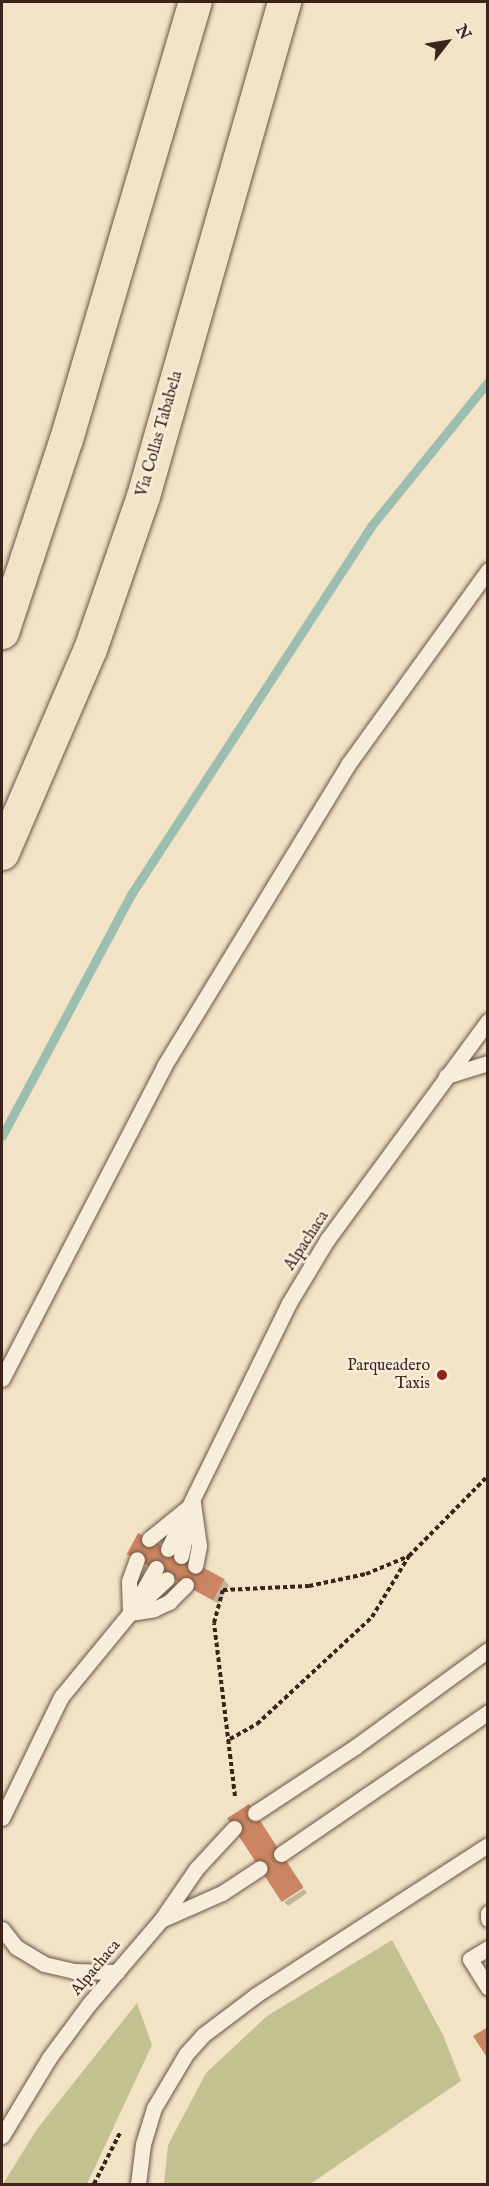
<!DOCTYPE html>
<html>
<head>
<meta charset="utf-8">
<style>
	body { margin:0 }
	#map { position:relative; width:489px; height:2186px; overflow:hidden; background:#f2e3c6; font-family:"IM FELL English",serif }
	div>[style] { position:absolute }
	.green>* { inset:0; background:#c3c190 }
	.shadow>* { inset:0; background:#0003 }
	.stream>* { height:9px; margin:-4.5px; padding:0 4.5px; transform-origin:4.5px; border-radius:4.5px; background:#9cbeb0 }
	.building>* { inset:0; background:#cc8562; transform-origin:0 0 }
	.path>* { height:4px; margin-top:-2px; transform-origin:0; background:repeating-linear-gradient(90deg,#3d241b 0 4.5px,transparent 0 7.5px) }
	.roads { filter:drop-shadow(0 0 2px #6a5446) drop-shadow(0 0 2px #6a5446) }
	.lane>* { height:15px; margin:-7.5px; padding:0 7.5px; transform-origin:7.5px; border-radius:7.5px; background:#f7edda }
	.highway>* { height:33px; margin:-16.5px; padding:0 16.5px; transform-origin:16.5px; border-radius:16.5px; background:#f2e3c6 }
	.dots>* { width:16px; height:16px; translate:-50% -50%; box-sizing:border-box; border:3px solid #f7edda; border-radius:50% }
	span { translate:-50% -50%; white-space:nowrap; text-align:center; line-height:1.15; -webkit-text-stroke:5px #f7edda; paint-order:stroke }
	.street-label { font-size:16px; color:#3d241b }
	.poi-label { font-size:16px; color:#3d241b }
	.right { translate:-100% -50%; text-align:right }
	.frame { position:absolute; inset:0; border:3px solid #3d241b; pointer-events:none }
	.north { position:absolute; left:417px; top:12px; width:60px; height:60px; -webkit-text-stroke:4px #f7edda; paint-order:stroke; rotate:59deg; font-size:16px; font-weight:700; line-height:24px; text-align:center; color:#3d241b }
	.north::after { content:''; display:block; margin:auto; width:21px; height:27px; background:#3d241b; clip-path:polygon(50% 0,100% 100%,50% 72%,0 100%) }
</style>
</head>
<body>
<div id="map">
	<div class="green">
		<div style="clip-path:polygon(392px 1940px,443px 2035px,461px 2081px,310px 2184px,164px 2184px,168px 2145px,206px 2073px,267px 2016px)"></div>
		<div style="clip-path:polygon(137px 2003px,152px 2045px,87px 2184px,3px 2184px,37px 2129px)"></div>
	</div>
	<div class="shadow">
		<div style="clip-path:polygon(129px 1554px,224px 1580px,229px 1585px,219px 1604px)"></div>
		<div style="clip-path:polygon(253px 1810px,303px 1886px,282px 1900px)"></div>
		<div style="clip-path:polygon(304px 1889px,307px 1893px,288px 1906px,284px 1902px)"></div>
	</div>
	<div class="stream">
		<div style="left:2px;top:1136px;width:276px;rotate:-61.9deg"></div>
		<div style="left:132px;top:893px;width:439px;rotate:-56.9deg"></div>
		<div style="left:372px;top:525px;width:184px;rotate:-51deg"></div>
	</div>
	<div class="building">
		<div style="left:138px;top:1533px;width:98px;height:24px;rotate:28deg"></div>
		<div style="left:249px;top:1804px;width:100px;height:26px;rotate:57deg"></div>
		<div style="clip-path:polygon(488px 2027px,488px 2059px,473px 2036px)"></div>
	</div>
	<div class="path">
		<div style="left:230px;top:1739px;width:31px;rotate:-29deg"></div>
		<div style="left:257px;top:1724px;width:157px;rotate:-42.9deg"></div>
		<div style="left:372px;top:1617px;width:71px;rotate:-58.8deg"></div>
		<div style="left:409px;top:1556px;width:111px;rotate:-45.4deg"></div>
		<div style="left:235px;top:1796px;width:174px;rotate:-96.9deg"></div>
		<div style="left:214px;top:1623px;width:34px;rotate:-75deg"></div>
		<div style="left:223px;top:1590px;width:86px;rotate:-2.7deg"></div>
		<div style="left:309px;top:1586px;width:58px;rotate:-11.9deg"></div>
		<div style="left:366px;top:1574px;width:47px;rotate:-22.7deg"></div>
		<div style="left:94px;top:2184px;width:59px;rotate:-63deg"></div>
	</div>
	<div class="roads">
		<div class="lane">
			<div style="left:446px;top:1076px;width:44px;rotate:-17.2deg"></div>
			<div style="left:2px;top:1379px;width:352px;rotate:-62.6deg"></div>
			<div style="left:164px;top:1066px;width:355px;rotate:-58.6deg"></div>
			<div style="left:349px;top:763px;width:238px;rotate:-54.2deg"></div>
			<div style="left:193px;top:1503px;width:43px;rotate:82.1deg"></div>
			<div style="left:199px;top:1546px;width:20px;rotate:101deg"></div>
			<div style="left:149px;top:1539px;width:48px;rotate:-39deg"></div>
			<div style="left:168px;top:1549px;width:274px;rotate:-63.8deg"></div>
			<div style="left:289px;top:1303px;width:74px;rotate:-58.9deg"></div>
			<div style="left:327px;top:1240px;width:272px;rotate:-53.7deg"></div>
			<div style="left:181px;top:1556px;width:34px;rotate:-78deg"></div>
			<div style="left:141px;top:1603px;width:35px;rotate:-43deg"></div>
			<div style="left:130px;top:1612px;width:31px;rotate:-92deg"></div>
			<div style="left:129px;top:1581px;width:23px;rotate:-70deg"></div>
			<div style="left:130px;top:1613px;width:24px;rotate:-9deg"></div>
			<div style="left:154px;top:1609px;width:17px;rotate:-25deg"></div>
			<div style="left:169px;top:1602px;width:24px;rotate:-45deg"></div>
			<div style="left:255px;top:1813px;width:120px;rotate:-33.4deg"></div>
			<div style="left:355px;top:1747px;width:165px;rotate:-36.1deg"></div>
			<div style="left:2px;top:1818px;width:135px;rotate:-64deg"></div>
			<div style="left:61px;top:1697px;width:109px;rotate:-50.6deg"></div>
			<div style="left:130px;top:1613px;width:52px;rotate:-60deg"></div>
			<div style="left:281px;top:1854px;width:251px;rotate:-34.4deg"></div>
			<div style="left:488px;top:1913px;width:6px;rotate:90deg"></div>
			<div style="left:161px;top:1920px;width:62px;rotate:-55.5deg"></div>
			<div style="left:196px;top:1869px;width:56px;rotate:-47.2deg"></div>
			<div style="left:2px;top:1929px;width:23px;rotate:52deg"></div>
			<div style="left:16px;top:1947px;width:33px;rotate:31deg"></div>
			<div style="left:44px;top:1964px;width:31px;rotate:13deg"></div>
			<div style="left:74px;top:1971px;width:43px;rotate:1.3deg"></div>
			<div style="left:488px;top:1948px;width:21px;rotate:149deg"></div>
			<div style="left:470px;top:1959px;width:34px;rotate:58deg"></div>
			<div style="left:2px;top:2136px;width:91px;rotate:-58.9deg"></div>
			<div style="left:49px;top:2058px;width:67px;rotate:-53.5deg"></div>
			<div style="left:89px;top:2004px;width:111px;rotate:-49.4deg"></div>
			<div style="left:161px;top:1920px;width:67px;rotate:-23.9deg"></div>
			<div style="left:222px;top:1893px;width:45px;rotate:-33.3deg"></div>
			<div style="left:138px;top:2184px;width:40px;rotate:-82.9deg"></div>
			<div style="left:143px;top:2144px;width:38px;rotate:-73deg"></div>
			<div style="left:154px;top:2108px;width:63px;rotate:-59.3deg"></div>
			<div style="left:186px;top:2054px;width:25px;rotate:-48deg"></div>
			<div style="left:203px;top:2035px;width:66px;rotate:-37deg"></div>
			<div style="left:256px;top:1995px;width:276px;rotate:-32.9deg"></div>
		</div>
		<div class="highway">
			<div style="left:2px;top:632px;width:203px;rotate:-71.7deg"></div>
			<div style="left:66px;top:439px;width:456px;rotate:-73.6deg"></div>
			<div style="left:2px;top:853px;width:222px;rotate:-66.7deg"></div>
			<div style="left:90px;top:649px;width:162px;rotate:-70.9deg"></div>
			<div style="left:143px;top:496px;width:514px;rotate:-74.07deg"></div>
		</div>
	</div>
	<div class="dots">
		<div style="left:442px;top:1375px;background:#8f2418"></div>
	</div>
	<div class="street-label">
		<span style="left:160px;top:434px;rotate:-74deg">Via Collas Tababela</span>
		<span style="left:307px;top:1241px;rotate:-57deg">Alpachaca</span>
		<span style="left:96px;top:1968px;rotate:-50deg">Alpachaca</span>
	</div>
	<div class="poi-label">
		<span class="right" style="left:430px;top:1375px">Parqueadero<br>Taxis</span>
	</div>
	<div class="frame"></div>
	<div class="north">N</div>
</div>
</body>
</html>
